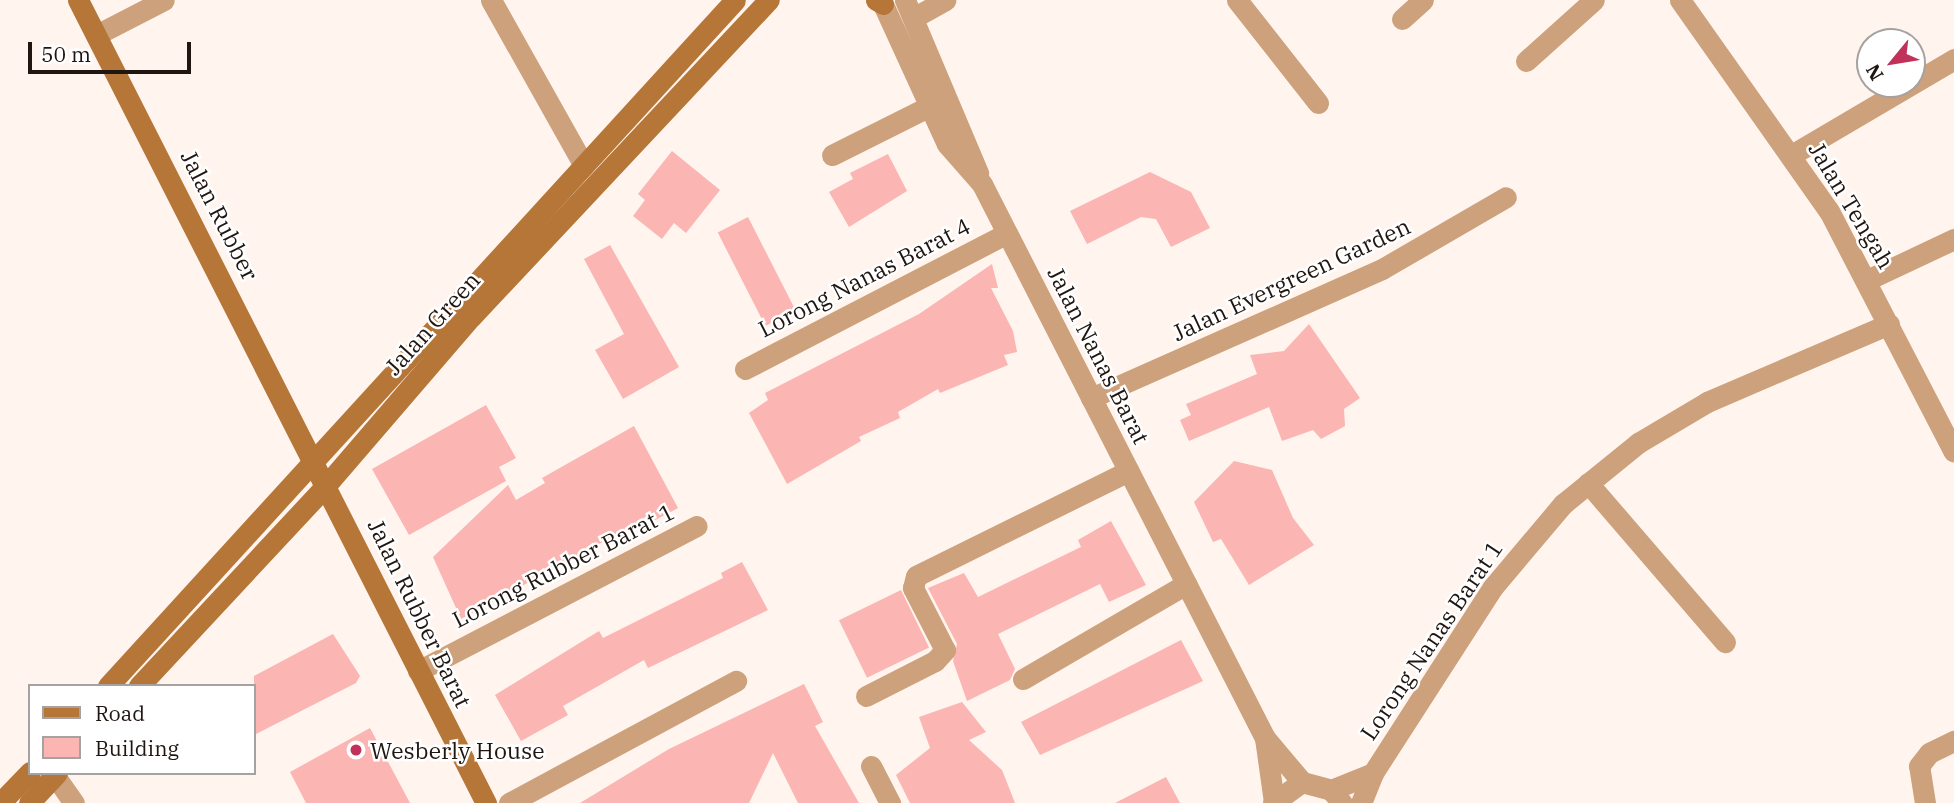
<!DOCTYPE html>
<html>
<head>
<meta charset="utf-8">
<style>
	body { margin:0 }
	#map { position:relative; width:1954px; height:803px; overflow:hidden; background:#fff4ee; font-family:"IBM Plex Serif",serif }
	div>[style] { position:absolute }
	.building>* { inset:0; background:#fbb5b2; transform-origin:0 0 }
	.street>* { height:21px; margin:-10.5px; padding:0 10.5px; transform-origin:10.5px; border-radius:10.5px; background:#cca17b }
	.secondary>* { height:21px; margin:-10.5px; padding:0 10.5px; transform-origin:10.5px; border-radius:10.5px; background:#b57638 }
	.dots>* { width:19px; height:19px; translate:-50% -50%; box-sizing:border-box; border:4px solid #fff; border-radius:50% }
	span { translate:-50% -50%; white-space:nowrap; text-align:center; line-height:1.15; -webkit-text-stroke:5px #fff; paint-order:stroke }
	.street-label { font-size:23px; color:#1f1611 }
	.poi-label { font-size:23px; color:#1f1611 }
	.left { translate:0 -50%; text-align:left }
	.legend { position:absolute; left:28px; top:684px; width:228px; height:91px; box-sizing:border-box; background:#fff; border:2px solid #a5a2a0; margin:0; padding:9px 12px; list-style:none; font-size:21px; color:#1f1611 }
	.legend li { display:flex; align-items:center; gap:14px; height:35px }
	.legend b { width:35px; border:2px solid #a5a2a0 }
	.north { position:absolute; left:1856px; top:28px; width:70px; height:70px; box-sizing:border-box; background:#fff; border:2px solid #a5a2a0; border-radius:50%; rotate:240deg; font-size:19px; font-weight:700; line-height:28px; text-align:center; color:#1f1611 }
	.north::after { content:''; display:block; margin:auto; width:24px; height:32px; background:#c1325b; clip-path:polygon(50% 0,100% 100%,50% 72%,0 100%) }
	.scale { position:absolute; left:28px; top:42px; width:163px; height:32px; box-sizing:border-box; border:4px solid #1f1611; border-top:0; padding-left:9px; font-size:21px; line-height:24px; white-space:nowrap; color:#1f1611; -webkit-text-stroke:5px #fff; paint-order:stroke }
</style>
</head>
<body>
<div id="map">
	<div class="building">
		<div style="clip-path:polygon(672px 151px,720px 190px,686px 233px,674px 223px,662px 239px,633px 216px,645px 200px,638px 194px)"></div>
		<div style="clip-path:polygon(888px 154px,907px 191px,849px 227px,829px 192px,853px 179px,850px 173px)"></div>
		<div style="clip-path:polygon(1150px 172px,1191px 192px,1210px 228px,1171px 247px,1156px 219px,1141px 217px,1087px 244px,1070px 211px)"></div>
		<div style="left:748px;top:217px;width:105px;height:34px;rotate:63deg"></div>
		<div style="clip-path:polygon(610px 245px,679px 367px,623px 399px,595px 350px,624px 334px,584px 259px)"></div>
		<div style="clip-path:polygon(992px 264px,998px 288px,991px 288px,1013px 331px,1017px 352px,1004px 355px,1008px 365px,940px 393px,938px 389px,898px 412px,900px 418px,859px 437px,861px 441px,787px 484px,749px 413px,768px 400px,765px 393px,919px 314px)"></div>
		<div style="clip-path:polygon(1309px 324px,1360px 398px,1344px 409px,1345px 426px,1321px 439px,1313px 430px,1282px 441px,1269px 407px,1189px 441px,1180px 420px,1191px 415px,1186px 404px,1257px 374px,1250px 355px,1284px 351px)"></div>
		<div style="clip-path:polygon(486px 405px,516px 458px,499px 467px,506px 481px,409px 535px,372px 469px)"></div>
		<div style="clip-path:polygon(634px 426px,678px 508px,646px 525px,643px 520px,461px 619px,433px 557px,508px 485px,516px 500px,545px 483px,542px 478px)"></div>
		<div style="clip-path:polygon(1234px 461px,1272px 470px,1293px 518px,1314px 545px,1249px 585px,1221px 539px,1213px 542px,1194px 502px)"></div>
		<div style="clip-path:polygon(1111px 521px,1146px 585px,1109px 602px,1100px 584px,998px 634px,1015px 669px,1010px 680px,967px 701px,953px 661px,957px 644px,928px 588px,964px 573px,978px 597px,1081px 547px,1078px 540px)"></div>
		<div style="clip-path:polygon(742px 562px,768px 610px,648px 668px,644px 660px,563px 706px,568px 715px,521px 741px,495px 695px,599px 631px,603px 638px,723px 578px,721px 573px)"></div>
		<div style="left:901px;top:590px;width:64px;height:69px;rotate:64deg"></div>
		<div style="clip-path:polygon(333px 634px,360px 676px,356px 683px,254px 735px,254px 676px)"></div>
		<div style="clip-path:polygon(1181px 640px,1203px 681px,1040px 755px,1021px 722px)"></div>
		<div style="clip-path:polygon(804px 684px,823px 722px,815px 726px,859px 803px,798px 803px,773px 753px,749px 803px,580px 803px,669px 749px)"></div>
		<div style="clip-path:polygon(962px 702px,986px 732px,969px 740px,1002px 770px,1015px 803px,910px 803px,896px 775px,930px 748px,919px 717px)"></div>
		<div style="clip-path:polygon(370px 728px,410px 803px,306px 803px,290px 772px)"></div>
		<div style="clip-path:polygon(1166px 777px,1180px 803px,1115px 803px)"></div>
	</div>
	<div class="street">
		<div style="left:491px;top:0;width:186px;rotate:60.7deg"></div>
		<div style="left:881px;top:0;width:158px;rotate:65.4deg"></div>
		<div style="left:947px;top:144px;width:53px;rotate:48.8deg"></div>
		<div style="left:982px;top:184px;width:622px;rotate:62.94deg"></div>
		<div style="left:1265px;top:738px;width:57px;rotate:49.9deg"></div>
		<div style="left:905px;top:0;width:188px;rotate:67.1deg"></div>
		<div style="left:1237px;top:0;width:131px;rotate:51.8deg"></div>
		<div style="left:1680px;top:0;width:258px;rotate:54.8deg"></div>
		<div style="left:1829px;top:211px;width:271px;rotate:62.6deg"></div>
		<div style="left:913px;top:18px;width:37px;rotate:-29deg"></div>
		<div style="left:1402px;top:19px;width:28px;rotate:-42deg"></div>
		<div style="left:96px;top:35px;width:76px;rotate:-27.2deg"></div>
		<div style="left:1526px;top:61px;width:91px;rotate:-41.9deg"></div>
		<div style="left:1793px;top:154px;width:187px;rotate:-30.5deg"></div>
		<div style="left:832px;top:155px;width:110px;rotate:-26.6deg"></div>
		<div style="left:1867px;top:280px;width:96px;rotate:-25.2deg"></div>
		<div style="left:745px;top:369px;width:295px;rotate:-27.4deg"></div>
		<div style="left:1091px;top:398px;width:318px;rotate:-23.9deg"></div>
		<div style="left:1382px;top:269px;width:143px;rotate:-30.1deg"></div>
		<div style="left:1588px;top:483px;width:210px;rotate:49.3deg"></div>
		<div style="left:418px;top:671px;width:314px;rotate:-27.5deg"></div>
		<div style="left:1023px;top:679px;width:189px;rotate:-30.2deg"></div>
		<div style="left:866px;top:696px;width:77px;rotate:-26.9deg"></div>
		<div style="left:935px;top:661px;width:15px;rotate:-48deg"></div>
		<div style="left:945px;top:650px;width:70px;rotate:-117.3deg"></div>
		<div style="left:913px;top:588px;width:12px;rotate:-76deg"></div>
		<div style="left:916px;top:576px;width:237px;rotate:-26.3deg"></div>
		<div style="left:1265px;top:738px;width:65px;rotate:82deg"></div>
		<div style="left:871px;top:766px;width:42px;rotate:62.8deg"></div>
		<div style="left:55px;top:776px;width:33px;rotate:55deg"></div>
		<div style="left:1331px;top:790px;width:45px;rotate:-22deg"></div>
		<div style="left:509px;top:803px;width:258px;rotate:-28.3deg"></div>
		<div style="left:1273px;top:803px;width:36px;rotate:-36deg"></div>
		<div style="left:1302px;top:782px;width:30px;rotate:15deg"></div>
		<div style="left:1331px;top:790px;width:17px;rotate:50deg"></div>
		<div style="left:1361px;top:803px;width:32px;rotate:-68deg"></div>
		<div style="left:1373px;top:773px;width:221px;rotate:-57.2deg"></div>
		<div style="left:1493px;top:587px;width:109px;rotate:-49.9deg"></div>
		<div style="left:1563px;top:504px;width:97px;rotate:-39.1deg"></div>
		<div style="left:1638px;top:443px;width:80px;rotate:-30.7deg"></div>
		<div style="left:1707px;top:402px;width:198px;rotate:-23.2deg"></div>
		<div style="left:1925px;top:803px;width:37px;rotate:-99deg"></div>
		<div style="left:1919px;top:766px;width:16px;rotate:-52deg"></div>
		<div style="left:1929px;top:753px;width:28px;rotate:-26deg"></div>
	</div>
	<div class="secondary">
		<div style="left:78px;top:0;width:901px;rotate:63.07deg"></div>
		<div style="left:876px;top:0;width:8px;rotate:30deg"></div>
		<div style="left:108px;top:686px;width:929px;rotate:-47.57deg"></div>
		<div style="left:139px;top:686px;width:277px;rotate:-47deg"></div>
		<div style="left:328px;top:483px;width:219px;rotate:-49.3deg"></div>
		<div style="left:471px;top:317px;width:435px;rotate:-46.8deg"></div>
		<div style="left:0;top:803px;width:43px;rotate:-45.9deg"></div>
		<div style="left:29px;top:803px;width:41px;rotate:-47deg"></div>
	</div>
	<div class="dots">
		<div style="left:356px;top:750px;background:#c1325b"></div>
	</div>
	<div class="street-label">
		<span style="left:1852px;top:205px;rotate:59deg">Jalan Tengah</span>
		<span style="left:220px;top:215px;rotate:63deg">Jalan Rubber</span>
		<span style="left:864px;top:277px;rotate:-27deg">Lorong Nanas Barat 4</span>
		<span style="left:1291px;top:279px;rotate:-25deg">Jalan Evergreen Garden</span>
		<span style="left:432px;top:323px;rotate:-48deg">Jalan Green</span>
		<span style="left:1099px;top:355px;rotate:63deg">Jalan Nanas Barat</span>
		<span style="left:563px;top:565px;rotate:-27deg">Lorong Rubber Barat 1</span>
		<span style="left:420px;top:613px;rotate:64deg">Jalan Rubber Barat</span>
		<span style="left:1431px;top:640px;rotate:-56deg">Lorong Nanas Barat 1</span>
	</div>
	<div class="poi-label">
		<span class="left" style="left:370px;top:750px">Wesberly House</span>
	</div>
	<ul class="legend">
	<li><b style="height:9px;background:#b57638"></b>Road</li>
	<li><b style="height:19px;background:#fbb5b2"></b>Building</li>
	</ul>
	<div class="north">N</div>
	<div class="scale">50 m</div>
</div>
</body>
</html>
